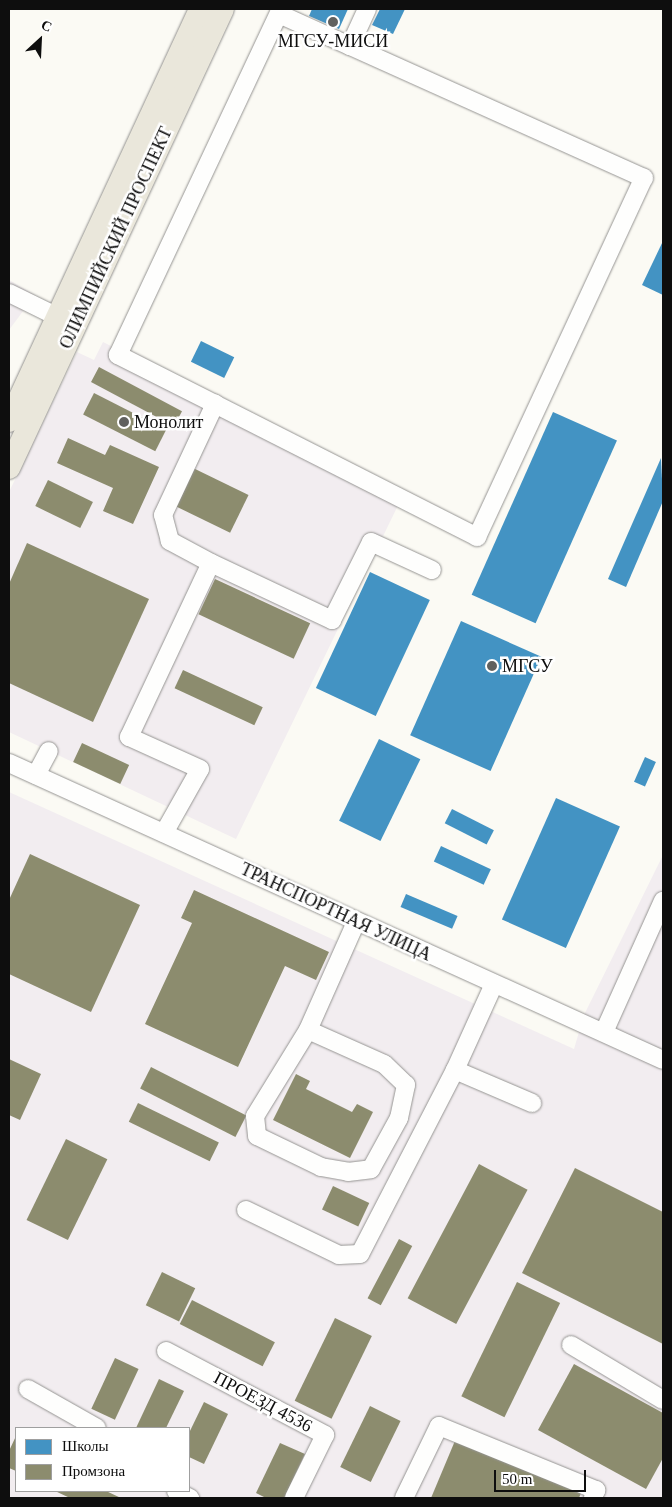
<!DOCTYPE html>
<html>
<head>
<meta charset="utf-8">
<style>
	body { margin:0 }
	#map { position:relative; width:672px; height:1507px; overflow:hidden; background:#fbfaf4; font-family:"Times New Roman",serif }
	div>[style] { position:absolute }
	.industrial>* { inset:0; background:#f2edf0 }
	.schools>* { inset:0; background:#4393c3; transform-origin:0 0 }
	.industry>* { inset:0; background:#8c8c6e; transform-origin:0 0 }
	.roads { filter:drop-shadow(0 0 1px #959492) drop-shadow(0 0 1px #959492) }
	.minor>* { height:18px; margin:-9px; padding:0 9px; transform-origin:9px; border-radius:9px; background:#fefefd }
	.major>* { height:22px; margin:-11px; padding:0 11px; transform-origin:11px; border-radius:11px; background:#eae7db }
	.dots>* { width:14px; height:14px; translate:-50% -50%; box-sizing:border-box; border:2px solid #fff; border-radius:50% }
	span { translate:-50% -50%; white-space:nowrap; text-align:center; line-height:1.15; -webkit-text-stroke:5px #fff; paint-order:stroke }
	.poi-label { font-size:18px; color:#0e0e0e }
	.left { translate:0 -50%; text-align:left }
	.street-label { font-size:18px; color:#0e0e0e }
	.frame { position:absolute; inset:0; border:10px solid #0e0e0e; pointer-events:none }
	.legend { position:absolute; left:15px; top:1427px; width:175px; height:65px; box-sizing:border-box; background:#fff; border:1px solid #9f9f9f; margin:0; padding:6px 9px; list-style:none; font-size:15px; color:#0e0e0e }
	.legend li { display:flex; align-items:center; gap:10px; height:25px }
	.legend b { width:25px; border:1px solid #9f9f9f }
	.north { position:absolute; left:15px; top:15px; width:50px; height:50px; -webkit-text-stroke:4px #fff; paint-order:stroke; rotate:25deg; font-size:14px; font-weight:700; line-height:20px; text-align:center; color:#0e0e0e }
	.north::after { content:''; display:block; margin:auto; width:18px; height:22px; background:#0e0e0e; clip-path:polygon(50% 0,100% 100%,50% 72%,0 100%) }
	.scale { position:absolute; left:494px; top:1470px; width:92px; height:22px; box-sizing:border-box; border:2px solid #0e0e0e; border-top:0; padding-left:6px; font-size:15px; line-height:18px; white-space:nowrap; color:#0e0e0e; -webkit-text-stroke:4px #fff; paint-order:stroke }
</style>
</head>
<body>
<div id="map">
	<div class="industrial">
		<div style="clip-path:polygon(9px 280px,35px 295px,9px 330px)"></div>
		<div style="clip-path:polygon(103px 342px,404px 493px,236px 839px,9px 732px,9px 492px,77px 352px,94px 360px)"></div>
		<div style="clip-path:polygon(evenodd,9px 792px,574px 1049px,584px 1015px,663px 855px,663px 1498px,9px 1498px,9px 792px,16px 1428px,189px 1428px,189px 1491px,16px 1491px,16px 1428px)"></div>
	</div>
	<div class="schools">
		<div style="clip-path:polygon(312px 9px,348px 9px,339px 29px,309px 16px)"></div>
		<div style="clip-path:polygon(380px 9px,405px 9px,393px 34px,372px 25px)"></div>
		<div style="clip-path:polygon(663px 241px,663px 295px,642px 285px)"></div>
		<div style="left:201px;top:341px;width:37px;height:23px;rotate:26deg"></div>
		<div style="left:553px;top:412px;width:70px;height:200px;rotate:24deg"></div>
		<div style="clip-path:polygon(661px 458px,663px 501px,626px 587px,608px 579px)"></div>
		<div style="left:370px;top:572px;width:66px;height:128px;rotate:25deg"></div>
		<div style="left:461px;top:621px;width:88px;height:125px;rotate:24deg"></div>
		<div style="left:379px;top:739px;width:46px;height:91px;rotate:26deg"></div>
		<div style="left:645px;top:757px;width:12px;height:27px;rotate:24deg"></div>
		<div style="left:556px;top:798px;width:70px;height:133px;rotate:24deg"></div>
		<div style="left:452px;top:809px;width:47px;height:16px;rotate:27deg"></div>
		<div style="left:441px;top:846px;width:55px;height:17px;rotate:25deg"></div>
		<div style="left:406px;top:894px;width:56px;height:14px;rotate:23deg"></div>
	</div>
	<div class="industry">
		<div style="left:99px;top:367px;width:94px;height:17px;rotate:28deg"></div>
		<div style="left:94px;top:393px;width:81px;height:24px;rotate:27deg"></div>
		<div style="clip-path:polygon(68px 438px,105px 455px,110px 445px,159px 467px,133px 524px,103px 511px,113px 488px,57px 463px)"></div>
		<div style="left:191px;top:467px;width:64px;height:42px;rotate:26deg"></div>
		<div style="left:48px;top:480px;width:50px;height:29px;rotate:26deg"></div>
		<div style="clip-path:polygon(27px 543px,149px 599px,93px 722px,9px 683px,9px 584px)"></div>
		<div style="left:215px;top:579px;width:105px;height:39px;rotate:25deg"></div>
		<div style="left:183px;top:670px;width:88px;height:20px;rotate:25deg"></div>
		<div style="left:82px;top:743px;width:52px;height:21px;rotate:25deg"></div>
		<div style="clip-path:polygon(30px 854px,140px 905px,91px 1012px,9px 974px,9px 900px)"></div>
		<div style="clip-path:polygon(194px 890px,329px 952px,316px 980px,285px 966px,238px 1067px,145px 1024px,192px 923px,181px 918px)"></div>
		<div style="clip-path:polygon(9px 1059px,41px 1074px,20px 1120px,9px 1115px)"></div>
		<div style="left:151px;top:1067px;width:107px;height:24px;rotate:27deg"></div>
		<div style="clip-path:polygon(296px 1074px,310px 1081px,306px 1089px,352px 1112px,357px 1104px,373px 1112px,350px 1158px,273px 1120px)"></div>
		<div style="left:138px;top:1103px;width:90px;height:21px;rotate:26deg"></div>
		<div style="left:66px;top:1139px;width:46px;height:90px;rotate:26deg"></div>
		<div style="left:479px;top:1164px;width:55px;height:152px;rotate:28deg"></div>
		<div style="clip-path:polygon(575px 1168px,663px 1212px,663px 1344px,522px 1273px)"></div>
		<div style="left:333px;top:1186px;width:40px;height:26px;rotate:25deg"></div>
		<div style="left:399px;top:1239px;width:15px;height:67px;rotate:28deg"></div>
		<div style="left:162px;top:1272px;width:37px;height:37px;rotate:26deg"></div>
		<div style="left:517px;top:1282px;width:48px;height:127px;rotate:26deg"></div>
		<div style="left:192px;top:1300px;width:93px;height:27px;rotate:27deg"></div>
		<div style="left:335px;top:1318px;width:41px;height:92px;rotate:26deg"></div>
		<div style="left:115px;top:1358px;width:26px;height:56px;rotate:25deg"></div>
		<div style="clip-path:polygon(574px 1364px,663px 1413px,663px 1458px,646px 1489px,538px 1430px)"></div>
		<div style="clip-path:polygon(159px 1379px,184px 1391px,166px 1428px,136px 1428px)"></div>
		<div style="clip-path:polygon(204px 1402px,228px 1414px,204px 1464px,189px 1457px,189px 1433px)"></div>
		<div style="left:370px;top:1406px;width:34px;height:68px;rotate:26deg"></div>
		<div style="clip-path:polygon(16px 1436px,16px 1471px,9px 1468px,9px 1451px)"></div>
		<div style="clip-path:polygon(457px 1436px,583px 1488px,579px 1498px,431px 1498px)"></div>
		<div style="clip-path:polygon(280px 1443px,305px 1454px,284px 1498px,266px 1498px,256px 1493px)"></div>
		<div style="clip-path:polygon(55px 1491px,106px 1491px,121px 1498px,70px 1498px)"></div>
	</div>
	<div class="roads">
		<div class="minor">
			<div style="left:279px;top:14px;width:78px;rotate:24.3deg"></div>
			<div style="left:350px;top:46px;width:41px;rotate:-65.3deg"></div>
			<div style="left:9px;top:293px;width:52px;rotate:26.1deg"></div>
			<div style="left:215px;top:404px;width:294px;rotate:26.9deg"></div>
			<div style="left:477px;top:537px;width:396px;rotate:-65.1deg"></div>
			<div style="left:644px;top:178px;width:322px;rotate:-155.8deg"></div>
			<div style="left:211px;top:563px;width:134px;rotate:25.2deg"></div>
			<div style="left:332px;top:620px;width:87px;rotate:-63.4deg"></div>
			<div style="left:371px;top:542px;width:67px;rotate:24.7deg"></div>
			<div style="left:9px;top:763px;width:718px;rotate:24.42deg"></div>
			<div style="left:36px;top:775px;width:27px;rotate:-62deg"></div>
			<div style="left:164px;top:833px;width:73px;rotate:-60.6deg"></div>
			<div style="left:200px;top:769px;width:78px;rotate:-155.7deg"></div>
			<div style="left:129px;top:737px;width:192px;rotate:-64.8deg"></div>
			<div style="left:211px;top:563px;width:47px;rotate:-151.8deg"></div>
			<div style="left:170px;top:541px;width:27px;rotate:-105deg"></div>
			<div style="left:163px;top:515px;width:123px;rotate:-64.9deg"></div>
			<div style="left:215px;top:404px;width:109px;rotate:-153.2deg"></div>
			<div style="left:118px;top:355px;width:382px;rotate:-64.8deg"></div>
			<div style="left:494px;top:984px;width:94px;rotate:114.4deg"></div>
			<div style="left:455px;top:1070px;width:84px;rotate:23.2deg"></div>
			<div style="left:308px;top:1030px;width:101px;rotate:121.6deg"></div>
			<div style="left:255px;top:1116px;width:20px;rotate:84deg"></div>
			<div style="left:257px;top:1136px;width:71px;rotate:25.8deg"></div>
			<div style="left:321px;top:1167px;width:27px;rotate:10deg"></div>
			<div style="left:348px;top:1172px;width:23px;rotate:-7deg"></div>
			<div style="left:371px;top:1169px;width:58px;rotate:-61.2deg"></div>
			<div style="left:399px;top:1118px;width:34px;rotate:-78deg"></div>
			<div style="left:406px;top:1085px;width:30px;rotate:-136deg"></div>
			<div style="left:384px;top:1064px;width:83px;rotate:-155.9deg"></div>
			<div style="left:308px;top:1030px;width:118px;rotate:-66deg"></div>
			<div style="left:604px;top:1032px;width:144px;rotate:-65.8deg"></div>
			<div style="left:246px;top:1210px;width:103px;rotate:25.8deg"></div>
			<div style="left:339px;top:1255px;width:21px;rotate:-3deg"></div>
			<div style="left:360px;top:1254px;width:207px;rotate:-62.7deg"></div>
			<div style="left:571px;top:1345px;width:107px;rotate:30.9deg"></div>
			<div style="left:166px;top:1351px;width:180px;rotate:27.8deg"></div>
			<div style="left:325px;top:1435px;width:70px;rotate:116.2deg"></div>
			<div style="left:28px;top:1389px;width:79px;rotate:29.5deg"></div>
			<div style="left:176px;top:1491px;width:16px;rotate:27deg"></div>
			<div style="left:404px;top:1498px;width:80px;rotate:-64.1deg"></div>
			<div style="left:439px;top:1426px;width:170px;rotate:22.2deg"></div>
			<div style="left:596px;top:1490px;width:9px;rotate:111deg"></div>
		</div>
		<div class="major">
			<div style="left:9px;top:421px;width:454px;rotate:-65.1deg"></div>
			<div style="left:9px;top:468px;width:506px;rotate:-65deg"></div>
		</div>
	</div>
	<div class="dots">
		<div style="left:333px;top:22px;background:#61615e"></div>
		<div style="left:124px;top:422px;background:#61615e"></div>
		<div style="left:492px;top:666px;background:#61615e"></div>
	</div>
	<div class="poi-label">
		<span style="left:333px;top:41px">МГСУ-МИСИ</span>
		<span class="left" style="left:134px;top:422px">Монолит</span>
		<span class="left" style="left:502px;top:666px">МГСУ</span>
	</div>
	<div class="street-label">
		<span style="left:116px;top:238px;rotate:-65deg">ОЛИМПИЙСКИЙ ПРОСПЕКТ</span>
		<span style="left:336px;top:912px;rotate:25deg">ТРАНСПОРТНАЯ УЛИЦА</span>
		<span style="left:263px;top:1402px;rotate:28deg">ПРОЕЗД 4536</span>
	</div>
	<div class="frame"></div>
	<ul class="legend">
	<li><b style="height:14px;background:#4393c3"></b>Школы</li>
	<li><b style="height:14px;background:#8c8c6e"></b>Промзона</li>
	</ul>
	<div class="north">С</div>
	<div class="scale">50 m</div>
</div>
</body>
</html>
